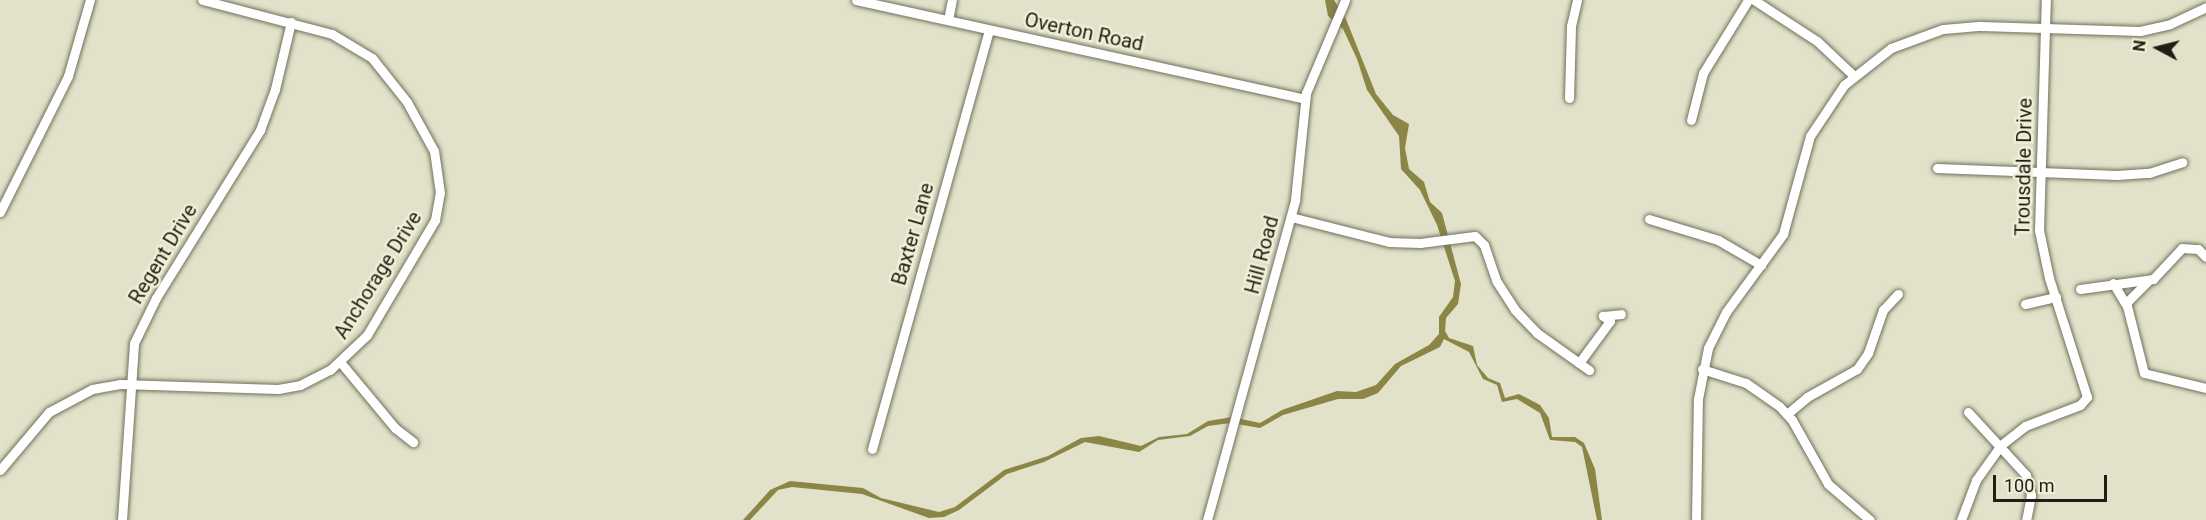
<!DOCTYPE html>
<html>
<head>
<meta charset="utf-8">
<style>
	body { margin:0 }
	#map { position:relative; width:2206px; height:520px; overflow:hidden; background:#e2e1c9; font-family:Roboto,sans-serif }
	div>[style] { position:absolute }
	.water>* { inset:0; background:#8b8646 }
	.roads { filter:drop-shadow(0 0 2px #72715c) drop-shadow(0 0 2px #72715c) }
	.street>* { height:9px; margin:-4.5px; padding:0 4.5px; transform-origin:4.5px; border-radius:4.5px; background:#fff }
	span { translate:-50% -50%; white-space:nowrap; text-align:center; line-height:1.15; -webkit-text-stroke:5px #efeed6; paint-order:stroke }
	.street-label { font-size:20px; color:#201f16 }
	.north { position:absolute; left:2128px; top:18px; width:60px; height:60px; -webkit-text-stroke:4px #efeed6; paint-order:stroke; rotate:277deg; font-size:16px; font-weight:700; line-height:24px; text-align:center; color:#201f16 }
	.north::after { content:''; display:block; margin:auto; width:21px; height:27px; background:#201f16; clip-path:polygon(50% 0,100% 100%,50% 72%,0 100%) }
	.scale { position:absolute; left:1993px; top:475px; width:114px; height:27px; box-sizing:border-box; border:3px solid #201f16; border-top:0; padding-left:8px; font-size:18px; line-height:21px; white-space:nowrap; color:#201f16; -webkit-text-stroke:4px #efeed6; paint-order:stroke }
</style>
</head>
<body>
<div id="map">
	<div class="water">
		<div style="clip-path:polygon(1325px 0,1334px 0,1346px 19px,1376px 94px,1393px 115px,1409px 124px,1405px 148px,1409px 169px,1424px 182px,1430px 202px,1442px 213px,1461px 284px,1458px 304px,1446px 318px,1445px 331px,1449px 338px,1473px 346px,1477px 365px,1488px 378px,1500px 383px,1505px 398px,1519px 394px,1540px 405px,1549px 418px,1552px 437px,1575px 437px,1584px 443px,1595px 469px,1602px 520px,1597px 520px,1582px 447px,1575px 442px,1550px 440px,1540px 413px,1517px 399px,1502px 402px,1497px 385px,1483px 379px,1469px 352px,1444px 339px,1440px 347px,1401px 366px,1378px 393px,1363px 399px,1338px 399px,1283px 415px,1260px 428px,1231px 423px,1208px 426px,1190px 436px,1158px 440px,1139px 452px,1085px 442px,1044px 462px,1007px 474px,959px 510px,944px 517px,929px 518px,862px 494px,792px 487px,778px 490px,750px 520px,743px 520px,770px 490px,790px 481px,863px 488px,881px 498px,939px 512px,955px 507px,1004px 470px,1048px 456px,1081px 438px,1099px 436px,1141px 446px,1159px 437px,1187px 434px,1208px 421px,1232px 417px,1260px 423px,1282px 410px,1337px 391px,1356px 392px,1376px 385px,1395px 364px,1429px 345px,1439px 334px,1439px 317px,1453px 297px,1455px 281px,1437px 225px,1420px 190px,1401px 169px,1399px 136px,1367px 90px,1357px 59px,1343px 29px,1328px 16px)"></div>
	</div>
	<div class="roads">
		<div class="street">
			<div style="left:856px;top:0;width:460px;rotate:12.4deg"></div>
			<div style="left:1754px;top:0;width:75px;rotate:33.1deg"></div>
			<div style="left:1817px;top:41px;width:51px;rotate:43.4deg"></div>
			<div style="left:948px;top:20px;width:20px;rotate:-79deg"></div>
			<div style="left:1569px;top:98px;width:72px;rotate:-88.4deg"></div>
			<div style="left:1571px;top:26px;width:27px;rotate:-77deg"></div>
			<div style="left:1691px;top:120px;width:49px;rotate:-75.7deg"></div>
			<div style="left:1703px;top:73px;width:86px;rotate:-58.3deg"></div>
			<div style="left:1937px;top:168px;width:180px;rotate:2.2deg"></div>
			<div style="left:2117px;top:175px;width:32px;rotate:-4deg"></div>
			<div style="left:2149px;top:173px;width:35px;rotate:-18deg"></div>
			<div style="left:0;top:212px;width:152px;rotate:-63.4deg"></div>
			<div style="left:68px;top:76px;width:79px;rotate:-73.9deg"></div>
			<div style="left:1291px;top:217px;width:101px;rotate:14.3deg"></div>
			<div style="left:1389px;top:242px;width:31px;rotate:2deg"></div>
			<div style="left:1420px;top:243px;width:55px;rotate:-7.3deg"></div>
			<div style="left:1475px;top:236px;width:13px;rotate:45deg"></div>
			<div style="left:1484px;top:245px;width:39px;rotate:71deg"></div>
			<div style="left:1497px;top:282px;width:33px;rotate:57deg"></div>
			<div style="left:1515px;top:310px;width:32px;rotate:46deg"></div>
			<div style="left:1537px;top:333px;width:64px;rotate:35.4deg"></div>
			<div style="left:1649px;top:219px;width:72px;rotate:16.9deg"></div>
			<div style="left:1718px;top:240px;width:50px;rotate:30.2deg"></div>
			<div style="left:2113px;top:283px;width:27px;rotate:59deg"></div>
			<div style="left:2127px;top:306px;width:69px;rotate:75.8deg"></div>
			<div style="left:2144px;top:373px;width:64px;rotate:13.6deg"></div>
			<div style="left:2080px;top:289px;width:74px;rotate:-7.8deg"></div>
			<div style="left:2153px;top:279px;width:42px;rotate:-46.9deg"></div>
			<div style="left:2182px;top:248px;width:16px;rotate:4deg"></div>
			<div style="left:2198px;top:249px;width:11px;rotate:45deg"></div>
			<div style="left:2126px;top:303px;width:33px;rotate:-45deg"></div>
			<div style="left:2025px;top:304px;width:32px;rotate:-13deg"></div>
			<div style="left:341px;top:363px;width:85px;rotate:50.3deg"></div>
			<div style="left:395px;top:428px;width:23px;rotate:38deg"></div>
			<div style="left:1579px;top:363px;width:52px;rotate:-53.6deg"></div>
			<div style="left:1610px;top:321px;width:9px;rotate:-144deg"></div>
			<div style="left:1603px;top:316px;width:18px;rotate:-6deg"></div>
			<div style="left:1702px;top:369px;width:46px;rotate:17.7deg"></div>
			<div style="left:1746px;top:383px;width:40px;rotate:34.9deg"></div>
			<div style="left:1779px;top:406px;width:19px;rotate:47deg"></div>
			<div style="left:1792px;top:420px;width:73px;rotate:60.6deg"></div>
			<div style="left:1828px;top:484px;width:55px;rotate:40.6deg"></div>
			<div style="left:1968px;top:412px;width:86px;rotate:47.4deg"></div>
			<div style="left:2026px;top:475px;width:21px;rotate:76deg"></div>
			<div style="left:2031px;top:495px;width:25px;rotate:101deg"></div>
			<div style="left:1787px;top:414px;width:26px;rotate:-40deg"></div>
			<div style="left:1807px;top:397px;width:57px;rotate:-29.2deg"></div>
			<div style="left:1857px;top:369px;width:19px;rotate:-55deg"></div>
			<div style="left:1868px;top:353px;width:46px;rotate:-70.8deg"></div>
			<div style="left:1883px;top:310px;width:22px;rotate:-47deg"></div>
			<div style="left:872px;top:449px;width:435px;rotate:-74.4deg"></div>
			<div style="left:0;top:470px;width:76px;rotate:-49.8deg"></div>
			<div style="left:49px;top:412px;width:49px;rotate:-28.1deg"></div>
			<div style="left:92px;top:389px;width:28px;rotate:-10deg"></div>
			<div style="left:120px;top:384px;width:158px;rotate:1.8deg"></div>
			<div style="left:278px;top:389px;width:22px;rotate:-10deg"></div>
			<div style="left:300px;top:385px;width:34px;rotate:-27deg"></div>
			<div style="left:330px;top:370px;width:51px;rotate:-43.4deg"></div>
			<div style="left:367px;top:335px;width:134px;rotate:-59.4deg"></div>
			<div style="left:435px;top:220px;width:27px;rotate:-80deg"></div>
			<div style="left:440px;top:193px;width:42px;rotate:-98.1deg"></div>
			<div style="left:434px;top:151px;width:56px;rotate:-118.9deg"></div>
			<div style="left:407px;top:102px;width:56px;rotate:-128.5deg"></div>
			<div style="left:372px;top:58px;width:47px;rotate:-149deg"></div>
			<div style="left:332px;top:34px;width:134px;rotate:-165.3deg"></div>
			<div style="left:122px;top:520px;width:177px;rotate:-86.1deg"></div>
			<div style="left:134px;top:343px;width:50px;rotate:-63.9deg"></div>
			<div style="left:156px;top:298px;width:198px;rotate:-58.2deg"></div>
			<div style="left:260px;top:130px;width:44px;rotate:-69.9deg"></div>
			<div style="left:275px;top:89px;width:69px;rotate:-76.6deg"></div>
			<div style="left:1207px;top:520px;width:332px;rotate:-74.6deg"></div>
			<div style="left:1295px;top:200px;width:108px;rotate:-84.1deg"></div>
			<div style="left:1306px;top:93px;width:101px;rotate:-67.2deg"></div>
			<div style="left:1696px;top:520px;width:121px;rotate:-89.1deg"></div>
			<div style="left:1698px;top:399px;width:52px;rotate:-78.9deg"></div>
			<div style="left:1708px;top:348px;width:40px;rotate:-63.4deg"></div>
			<div style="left:1726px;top:312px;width:97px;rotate:-53.8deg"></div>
			<div style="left:1783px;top:234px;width:102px;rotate:-74.6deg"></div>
			<div style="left:1810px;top:136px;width:61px;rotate:-56.3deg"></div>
			<div style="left:1844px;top:85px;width:60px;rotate:-38.2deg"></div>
			<div style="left:1891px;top:48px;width:55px;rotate:-20.1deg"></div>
			<div style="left:1943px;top:29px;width:38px;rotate:-5deg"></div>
			<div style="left:1981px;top:26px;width:159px;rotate:1.8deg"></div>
			<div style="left:2140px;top:31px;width:31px;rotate:-13deg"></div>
			<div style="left:2170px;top:24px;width:40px;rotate:-25deg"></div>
			<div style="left:1961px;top:520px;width:43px;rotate:-69.4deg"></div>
			<div style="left:1976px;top:480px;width:43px;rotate:-54.5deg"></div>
			<div style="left:2001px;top:445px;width:31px;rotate:-38deg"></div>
			<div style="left:2025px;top:426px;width:59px;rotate:-20.9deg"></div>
			<div style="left:2080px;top:405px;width:11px;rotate:-49deg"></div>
			<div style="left:2087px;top:397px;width:125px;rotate:-107.7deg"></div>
			<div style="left:2049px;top:278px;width:49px;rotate:-101.8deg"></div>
			<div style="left:2039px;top:230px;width:230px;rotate:-88.3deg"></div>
		</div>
	</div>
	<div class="street-label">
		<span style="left:1084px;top:32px;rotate:12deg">Overton Road</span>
		<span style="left:2024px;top:167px;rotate:-89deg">Trousdale Drive</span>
		<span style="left:913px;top:234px;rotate:-74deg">Baxter Lane</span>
		<span style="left:163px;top:254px;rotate:-59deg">Regent Drive</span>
		<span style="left:1262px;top:255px;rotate:-75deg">Hill Road</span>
		<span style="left:378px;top:275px;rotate:-58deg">Anchorage Drive</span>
	</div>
	<div class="north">N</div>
	<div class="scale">100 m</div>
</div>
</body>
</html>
